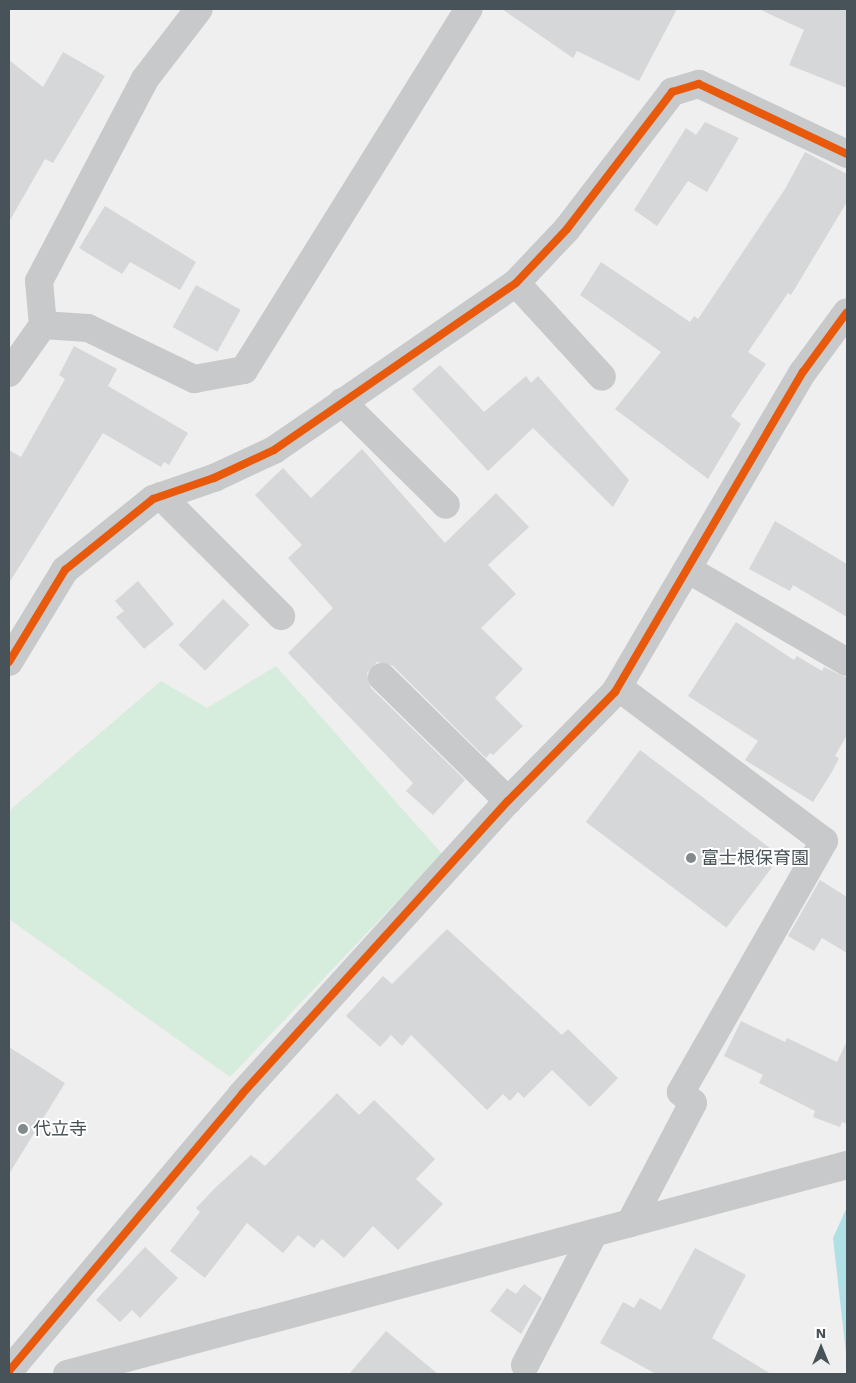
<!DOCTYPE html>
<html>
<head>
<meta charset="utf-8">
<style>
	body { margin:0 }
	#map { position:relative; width:856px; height:1383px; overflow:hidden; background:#efefef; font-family:"Work Sans","Noto Sans JP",sans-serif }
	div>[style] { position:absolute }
	.green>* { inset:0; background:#d6ecdc }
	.water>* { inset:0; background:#afe0e5 }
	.building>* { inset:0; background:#d5d7d8; transform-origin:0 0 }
	.minor>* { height:28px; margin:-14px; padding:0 14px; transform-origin:14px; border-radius:14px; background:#c7c9ca }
	.cycleway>* { height:8px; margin:-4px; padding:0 4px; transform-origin:4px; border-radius:4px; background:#e8590c }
	.dots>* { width:14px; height:14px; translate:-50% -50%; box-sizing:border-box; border:2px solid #fff; border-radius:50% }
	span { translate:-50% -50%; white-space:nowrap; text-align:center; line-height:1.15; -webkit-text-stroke:4px #fff; paint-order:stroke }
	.poi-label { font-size:18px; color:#485359 }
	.left { translate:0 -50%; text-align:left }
	.frame { position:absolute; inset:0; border:10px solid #485359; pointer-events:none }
	.north { position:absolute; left:796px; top:1323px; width:50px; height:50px; -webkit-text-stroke:4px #fff; paint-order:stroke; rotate:0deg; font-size:14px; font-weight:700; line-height:20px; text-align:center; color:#485359 }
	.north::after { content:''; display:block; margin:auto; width:18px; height:22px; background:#485359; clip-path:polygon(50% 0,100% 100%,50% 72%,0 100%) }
</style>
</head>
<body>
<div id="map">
	<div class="green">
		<div style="clip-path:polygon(276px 666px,442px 854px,230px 1077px,9px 919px,9px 811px,161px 681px,207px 708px)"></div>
	</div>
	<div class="water">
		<div style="clip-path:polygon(847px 1207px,847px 1362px,833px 1238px)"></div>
	</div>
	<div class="building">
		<div style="clip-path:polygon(502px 9px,677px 9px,639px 81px,577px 51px,573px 58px)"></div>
		<div style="clip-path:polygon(759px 9px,847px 9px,847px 88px,789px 65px,804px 30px)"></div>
		<div style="clip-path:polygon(63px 52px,105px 76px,53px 163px,45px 159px,9px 222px,9px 60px,43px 87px)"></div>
		<div style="clip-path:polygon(705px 122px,739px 138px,707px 192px,688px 181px,657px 226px,634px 210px,686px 128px,696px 135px)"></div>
		<div style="clip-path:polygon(805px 152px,847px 174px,847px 202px,791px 295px,788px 293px,748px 352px,766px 364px,731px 416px,741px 424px,708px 479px,615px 409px,661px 352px,580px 295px,601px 262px,690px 322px,694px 316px,698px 319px,785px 189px)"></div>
		<div style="clip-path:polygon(105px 206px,196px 262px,180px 290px,130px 262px,122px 274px,79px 248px)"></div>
		<div style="left:196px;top:285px;width:51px;height:48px;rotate:29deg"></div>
		<div style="clip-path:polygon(74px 346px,117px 369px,108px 386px,188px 433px,169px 465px,164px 462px,161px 467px,103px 433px,9px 583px,9px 450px,21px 457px,65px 379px,59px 375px)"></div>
		<div style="clip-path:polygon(440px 365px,484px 412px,526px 376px,531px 383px,538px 376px,629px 480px,613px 507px,533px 428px,488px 471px,412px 389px)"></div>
		<div style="clip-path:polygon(362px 449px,445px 543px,496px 493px,529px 527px,488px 565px,516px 594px,481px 628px,523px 669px,495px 698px,523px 726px,493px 755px,490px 753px,486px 758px,393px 666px,377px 662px,367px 673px,371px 688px,465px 780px,433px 815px,406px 791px,413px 783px,288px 653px,333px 608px,288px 558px,302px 545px,255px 495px,283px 468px,311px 498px)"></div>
		<div style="clip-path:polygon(775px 521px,847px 564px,847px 617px,793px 585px,790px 591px,749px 569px)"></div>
		<div style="clip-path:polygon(138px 581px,174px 624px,144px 649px,116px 617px,124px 611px,115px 601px)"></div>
		<div style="left:223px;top:599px;width:37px;height:64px;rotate:44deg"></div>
		<div style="clip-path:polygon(736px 622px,794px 660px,797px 656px,822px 671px,824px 667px,847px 678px,847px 735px,835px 756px,839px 758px,833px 770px,813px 802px,745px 760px,758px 741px,688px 696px)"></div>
		<div style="left:640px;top:750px;width:176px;height:90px;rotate:37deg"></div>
		<div style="clip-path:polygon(820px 880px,847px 897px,847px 953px,822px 938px,814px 951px,788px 936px)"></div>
		<div style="clip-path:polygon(447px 929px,562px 1035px,568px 1029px,618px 1078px,590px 1107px,552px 1070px,524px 1098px,518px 1092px,510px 1101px,503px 1094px,487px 1110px,411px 1035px,402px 1046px,391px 1035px,380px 1047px,346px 1016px,383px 976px,392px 984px)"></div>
		<div style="clip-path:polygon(741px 1021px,785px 1042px,787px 1038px,837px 1062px,847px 1041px,847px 1124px,842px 1122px,840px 1127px,813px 1117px,815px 1111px,759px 1083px,763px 1075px,724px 1056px)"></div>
		<div style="clip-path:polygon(9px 1047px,65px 1083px,9px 1174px)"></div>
		<div style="clip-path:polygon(337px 1093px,359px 1115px,374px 1100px,435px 1159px,416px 1179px,443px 1204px,398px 1250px,373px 1226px,344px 1258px,322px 1239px,314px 1248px,298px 1235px,283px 1253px,247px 1223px,205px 1278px,170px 1251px,200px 1212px,196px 1208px,216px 1187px,251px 1155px,265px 1166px)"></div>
		<div style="clip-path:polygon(145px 1247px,178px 1278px,140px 1318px,132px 1310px,120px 1322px,96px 1300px)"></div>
		<div style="clip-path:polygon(695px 1248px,746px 1275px,712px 1338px,771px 1374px,656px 1374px,600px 1343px,623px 1302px,634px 1308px,640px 1298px,661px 1310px)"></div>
		<div style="clip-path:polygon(524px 1284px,542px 1298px,521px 1334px,490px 1311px,507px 1288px,516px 1294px)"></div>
		<div style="clip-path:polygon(386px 1331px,438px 1374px,349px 1374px)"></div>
	</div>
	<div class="minor">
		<div style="left:516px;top:283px;width:127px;rotate:47.5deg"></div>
		<div style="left:43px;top:325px;width:44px;rotate:-95.2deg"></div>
		<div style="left:39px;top:281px;width:228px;rotate:-62.3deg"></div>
		<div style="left:145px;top:79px;width:88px;rotate:-52.4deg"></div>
		<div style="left:9px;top:373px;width:59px;rotate:-54.7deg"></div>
		<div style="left:43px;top:325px;width:45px;rotate:3.8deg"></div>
		<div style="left:88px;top:328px;width:118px;rotate:25.7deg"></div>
		<div style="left:194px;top:379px;width:51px;rotate:-10.2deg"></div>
		<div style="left:244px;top:370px;width:425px;rotate:-58.1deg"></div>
		<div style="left:342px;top:402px;width:146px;rotate:44.7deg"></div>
		<div style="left:161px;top:496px;width:170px;rotate:45deg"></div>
		<div style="left:689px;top:570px;width:183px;rotate:30.2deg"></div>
		<div style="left:9px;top:662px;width:108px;rotate:-58.7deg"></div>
		<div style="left:65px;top:570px;width:113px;rotate:-38.9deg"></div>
		<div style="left:153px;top:499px;width:65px;rotate:-19deg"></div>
		<div style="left:214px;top:478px;width:66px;rotate:-25deg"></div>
		<div style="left:274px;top:450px;width:294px;rotate:-34.6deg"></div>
		<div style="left:516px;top:283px;width:74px;rotate:-46.6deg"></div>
		<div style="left:567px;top:229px;width:173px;rotate:-52.5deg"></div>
		<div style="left:672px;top:92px;width:28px;rotate:-17deg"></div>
		<div style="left:699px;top:84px;width:164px;rotate:25.3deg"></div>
		<div style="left:382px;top:677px;width:177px;rotate:44.5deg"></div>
		<div style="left:618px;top:687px;width:257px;rotate:36.8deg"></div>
		<div style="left:824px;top:841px;width:289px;rotate:119.7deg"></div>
		<div style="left:681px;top:1092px;width:16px;rotate:43deg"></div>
		<div style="left:693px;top:1103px;width:136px;rotate:117.7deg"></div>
		<div style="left:525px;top:1365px;width:149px;rotate:-62.4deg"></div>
		<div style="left:9px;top:1371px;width:362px;rotate:-49.9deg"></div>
		<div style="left:242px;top:1094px;width:396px;rotate:-47.8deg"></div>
		<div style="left:508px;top:801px;width:153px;rotate:-45.5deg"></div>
		<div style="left:615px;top:692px;width:371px;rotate:-59.6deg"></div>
		<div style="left:803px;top:372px;width:74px;rotate:-53.7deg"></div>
		<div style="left:67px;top:1374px;width:808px;rotate:-15deg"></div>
	</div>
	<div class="cycleway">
		<div style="left:9px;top:662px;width:108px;rotate:-58.7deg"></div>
		<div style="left:65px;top:570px;width:113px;rotate:-38.9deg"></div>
		<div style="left:153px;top:499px;width:65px;rotate:-19deg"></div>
		<div style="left:214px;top:478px;width:66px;rotate:-25deg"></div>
		<div style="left:274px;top:450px;width:294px;rotate:-34.6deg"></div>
		<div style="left:516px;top:283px;width:74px;rotate:-46.6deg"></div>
		<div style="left:567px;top:229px;width:173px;rotate:-52.5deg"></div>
		<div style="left:672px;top:92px;width:28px;rotate:-17deg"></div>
		<div style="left:699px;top:84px;width:164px;rotate:25.3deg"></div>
		<div style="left:9px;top:1371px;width:362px;rotate:-49.9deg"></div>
		<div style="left:242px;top:1094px;width:396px;rotate:-47.8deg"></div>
		<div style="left:508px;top:801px;width:153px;rotate:-45.5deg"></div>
		<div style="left:615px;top:692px;width:371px;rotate:-59.6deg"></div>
		<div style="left:803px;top:372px;width:74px;rotate:-53.7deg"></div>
	</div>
	<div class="dots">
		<div style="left:691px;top:858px;background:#828a8e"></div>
		<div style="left:23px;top:1129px;background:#828a8e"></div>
	</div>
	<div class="poi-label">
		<span class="left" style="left:701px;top:858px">富士根保育園</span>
		<span class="left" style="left:33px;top:1129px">代立寺</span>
	</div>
	<div class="frame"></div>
	<div class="north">N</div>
</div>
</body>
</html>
